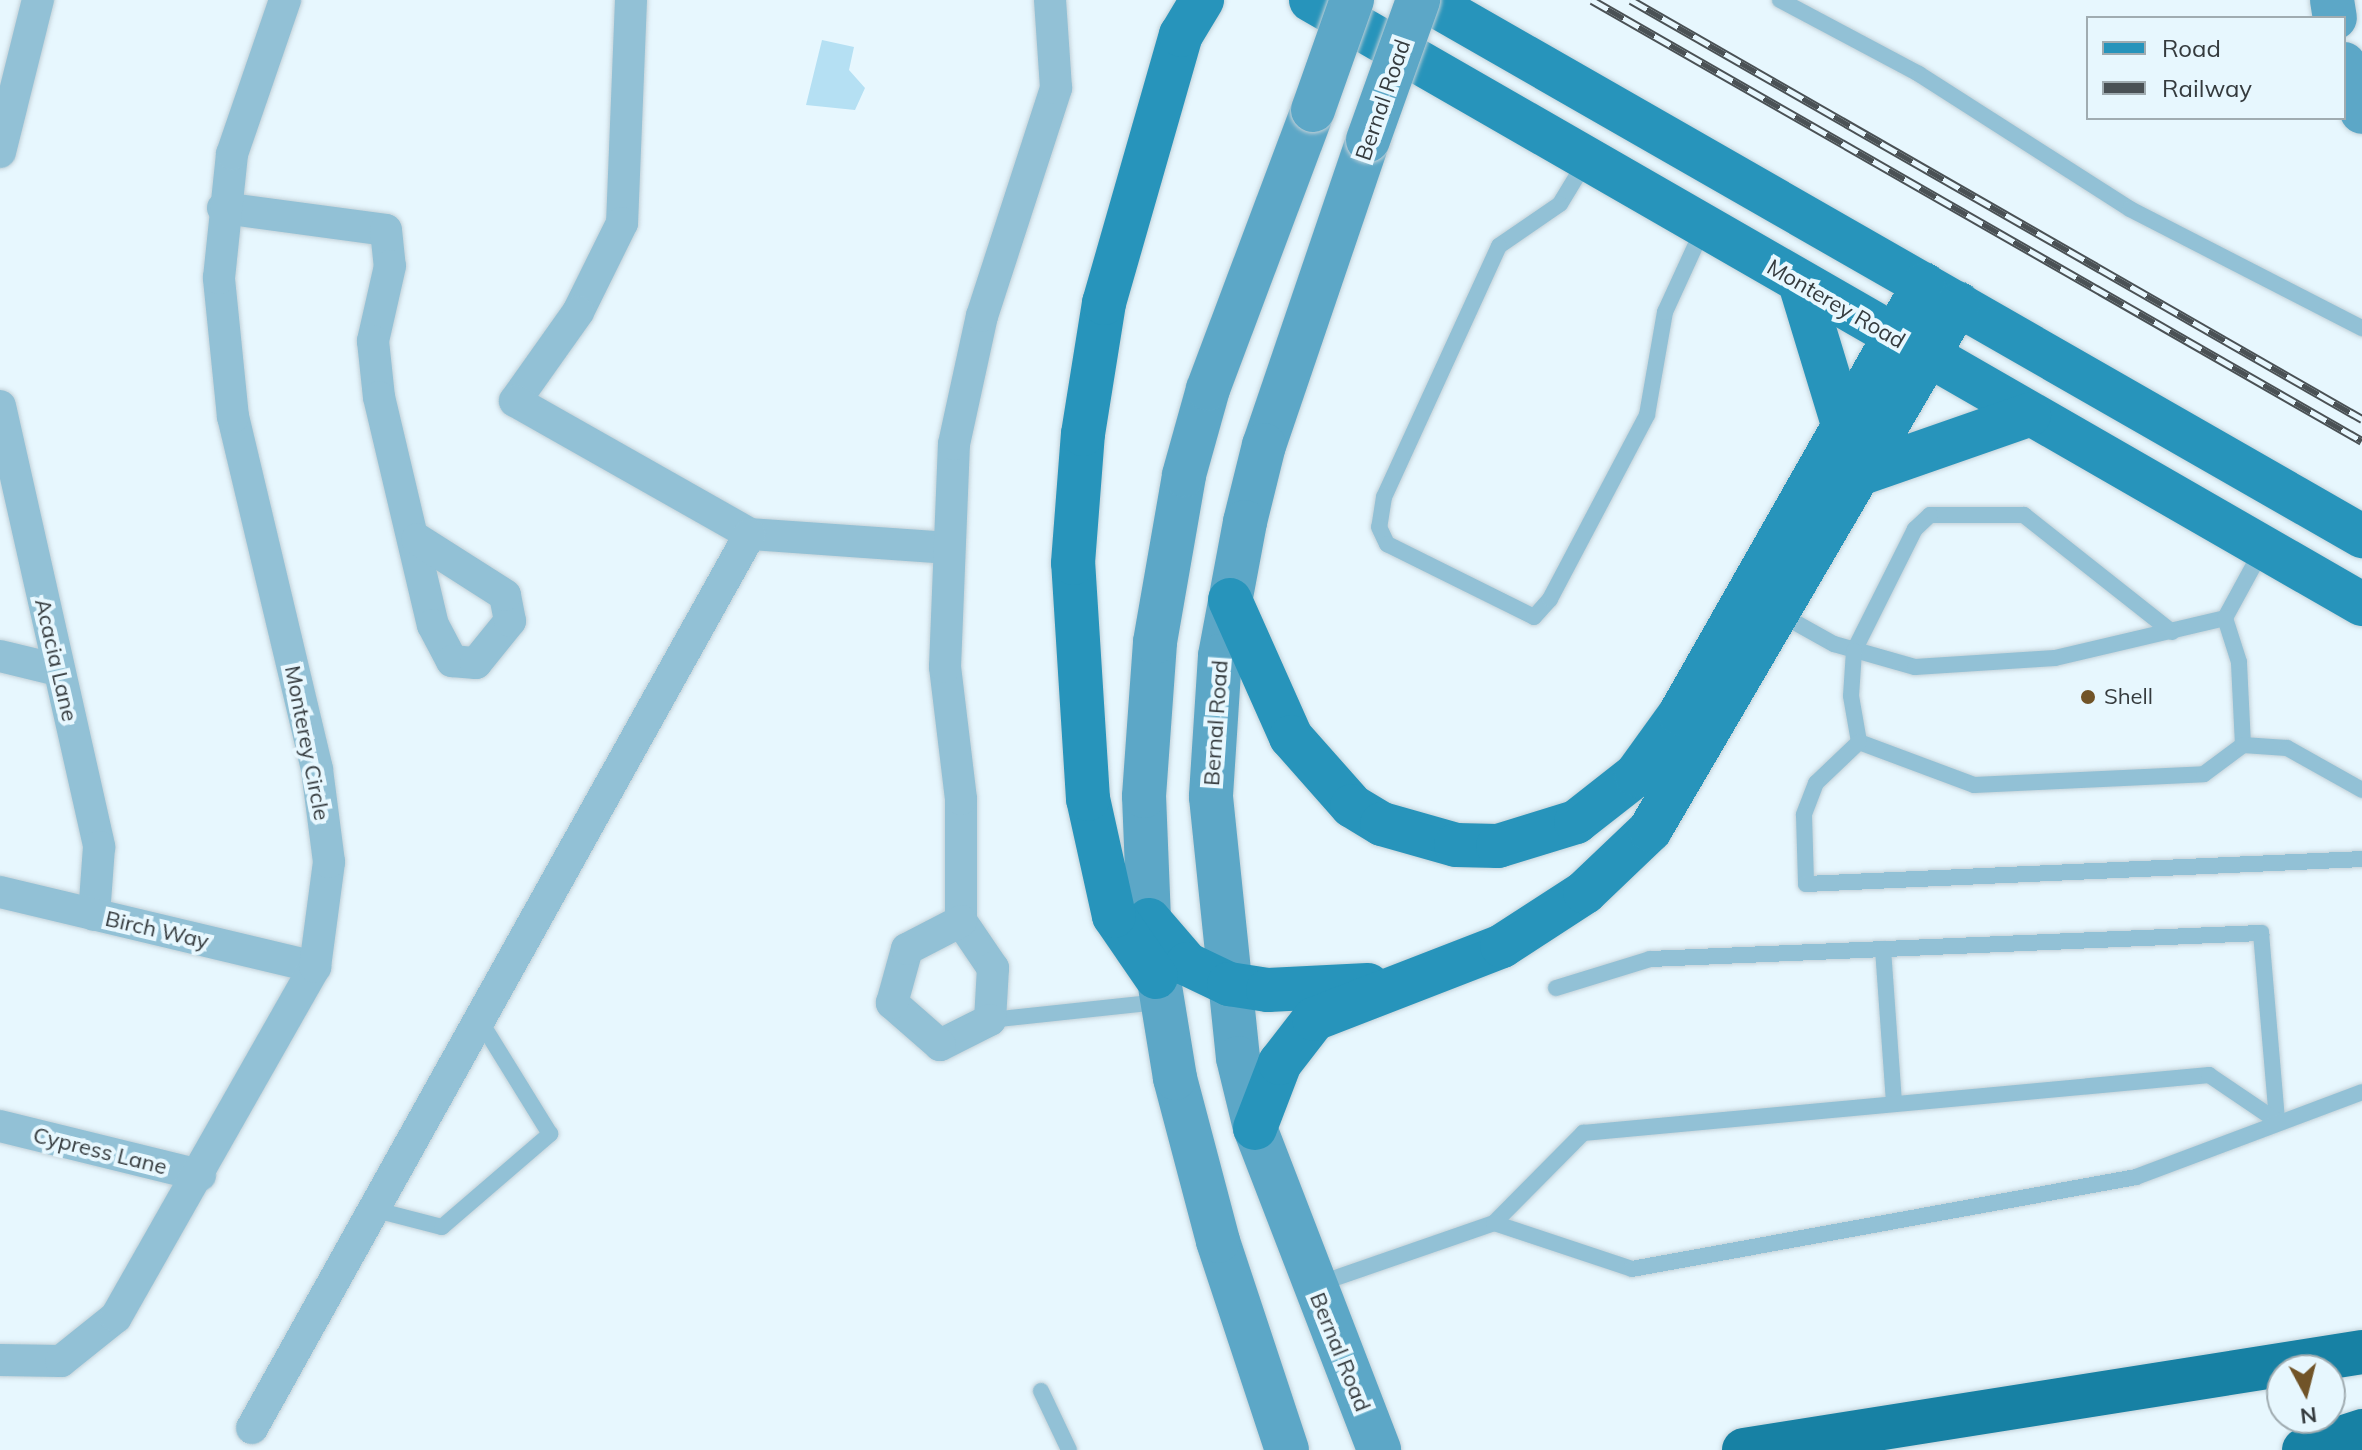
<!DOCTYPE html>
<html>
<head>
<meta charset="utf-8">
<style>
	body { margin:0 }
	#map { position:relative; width:2362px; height:1450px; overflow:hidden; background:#e7f7fe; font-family:Mulish,sans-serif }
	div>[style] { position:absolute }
	.water>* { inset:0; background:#b5e0f3 }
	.roads { filter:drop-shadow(0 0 2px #c3d1d8) drop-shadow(0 0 2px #c3d1d8) }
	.lane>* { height:16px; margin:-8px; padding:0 8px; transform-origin:8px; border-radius:8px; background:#92c1d6 }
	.street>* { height:32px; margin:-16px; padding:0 16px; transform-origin:16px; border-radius:16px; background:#92c1d6 }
	.secondary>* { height:44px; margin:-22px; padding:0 22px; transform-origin:22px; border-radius:22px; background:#5ca7c7 }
	.primary>* { height:44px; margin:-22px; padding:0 22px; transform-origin:22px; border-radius:22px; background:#2794bb }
	.highway>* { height:44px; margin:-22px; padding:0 22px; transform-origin:22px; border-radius:22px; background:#1781a4 }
	.rail>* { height:9px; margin-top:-4.5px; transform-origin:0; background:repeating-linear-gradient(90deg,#e7f7fe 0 18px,#4a5155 0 36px); box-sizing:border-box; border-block:2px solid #4a5155 }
	.bridges { filter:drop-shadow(0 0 2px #c3d1d8) drop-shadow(0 0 2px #c3d1d8) }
	.secondary-bridge>* { height:44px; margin:-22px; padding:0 22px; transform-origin:22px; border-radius:22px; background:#5ca7c7 }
	.dots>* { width:22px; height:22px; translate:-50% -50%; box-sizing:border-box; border:4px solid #e7f7fe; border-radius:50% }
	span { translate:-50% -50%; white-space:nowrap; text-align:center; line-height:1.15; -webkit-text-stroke:8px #e7f7fe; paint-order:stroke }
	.street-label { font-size:22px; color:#353b3e }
	.poi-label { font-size:22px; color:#353b3e }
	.left { translate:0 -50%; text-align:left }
	.legend { position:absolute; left:2086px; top:16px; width:260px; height:104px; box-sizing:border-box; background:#e7f7fe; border:2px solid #a0acb1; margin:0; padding:10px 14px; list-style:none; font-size:24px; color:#353b3e }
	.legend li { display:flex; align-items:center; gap:16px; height:40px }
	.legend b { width:40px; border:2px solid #a0acb1 }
	.north { position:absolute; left:2266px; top:1354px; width:80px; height:80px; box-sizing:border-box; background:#e7f7fe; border:2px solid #a0acb1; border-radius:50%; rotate:173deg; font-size:22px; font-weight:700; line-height:32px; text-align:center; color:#353b3e }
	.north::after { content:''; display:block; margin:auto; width:28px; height:36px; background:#715428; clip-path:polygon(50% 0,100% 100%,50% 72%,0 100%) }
</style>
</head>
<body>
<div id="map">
	<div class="water">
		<div style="clip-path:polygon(822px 40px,854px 47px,849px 70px,865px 88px,855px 110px,806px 105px)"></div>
	</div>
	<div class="roads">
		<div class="lane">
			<div style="left:1780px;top:0;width:157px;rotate:28deg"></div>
			<div style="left:1919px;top:74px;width:250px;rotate:32.6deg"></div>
			<div style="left:2130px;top:209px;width:261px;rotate:27.2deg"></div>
			<div style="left:1586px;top:161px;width:50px;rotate:121.2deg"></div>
			<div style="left:1560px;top:204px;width:74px;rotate:145.5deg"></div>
			<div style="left:1499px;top:246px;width:276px;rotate:114.6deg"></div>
			<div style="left:1384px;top:497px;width:30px;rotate:99deg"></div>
			<div style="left:1379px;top:527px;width:19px;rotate:65deg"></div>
			<div style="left:1387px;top:544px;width:164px;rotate:26.4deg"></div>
			<div style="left:1534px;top:617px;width:24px;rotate:-48deg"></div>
			<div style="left:1550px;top:599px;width:208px;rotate:-62.2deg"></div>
			<div style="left:1647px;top:415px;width:105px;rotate:-80.1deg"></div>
			<div style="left:1665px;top:312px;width:91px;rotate:-65.4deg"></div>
			<div style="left:1780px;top:614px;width:62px;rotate:29.1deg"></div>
			<div style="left:1834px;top:644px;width:84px;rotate:15.9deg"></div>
			<div style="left:1915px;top:667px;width:140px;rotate:-3.7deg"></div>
			<div style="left:2055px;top:658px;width:175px;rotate:-13.2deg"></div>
			<div style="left:2225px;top:618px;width:77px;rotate:-61.4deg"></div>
			<div style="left:2172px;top:632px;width:189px;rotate:-141.7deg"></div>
			<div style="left:2024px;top:515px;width:94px;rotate:180deg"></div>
			<div style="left:1930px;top:515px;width:21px;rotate:137deg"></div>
			<div style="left:1915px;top:529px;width:136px;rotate:116.6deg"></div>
			<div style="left:1854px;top:651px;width:45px;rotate:93.8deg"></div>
			<div style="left:1851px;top:696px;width:47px;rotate:80.1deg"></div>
			<div style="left:1859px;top:742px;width:123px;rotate:20.5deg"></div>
			<div style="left:1974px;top:785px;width:230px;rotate:-2.7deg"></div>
			<div style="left:2204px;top:774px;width:49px;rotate:-36.6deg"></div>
			<div style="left:2243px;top:745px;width:83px;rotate:-92.8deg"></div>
			<div style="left:2239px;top:662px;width:46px;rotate:-107.7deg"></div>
			<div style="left:1859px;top:742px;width:59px;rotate:136.4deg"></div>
			<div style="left:1816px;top:783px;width:34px;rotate:111deg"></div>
			<div style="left:1804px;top:815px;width:69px;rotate:88.3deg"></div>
			<div style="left:1806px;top:884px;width:557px;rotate:-2.57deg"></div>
			<div style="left:2243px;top:745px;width:44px;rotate:3.9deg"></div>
			<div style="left:2287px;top:748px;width:86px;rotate:29.2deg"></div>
			<div style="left:1883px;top:949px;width:155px;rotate:85.9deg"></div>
			<div style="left:1556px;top:988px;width:98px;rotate:-17.1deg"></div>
			<div style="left:1650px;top:959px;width:612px;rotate:-2.44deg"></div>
			<div style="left:2261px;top:933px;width:189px;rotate:85.1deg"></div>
			<div style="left:990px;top:1020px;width:170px;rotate:-6.1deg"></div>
			<div style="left:376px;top:1210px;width:68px;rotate:14.4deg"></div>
			<div style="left:442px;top:1227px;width:143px;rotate:-40.7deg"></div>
			<div style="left:550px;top:1134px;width:129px;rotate:-121.7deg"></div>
			<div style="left:1494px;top:1223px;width:127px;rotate:-45.3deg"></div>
			<div style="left:1583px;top:1133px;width:629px;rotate:-5.29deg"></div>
			<div style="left:2209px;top:1075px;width:82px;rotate:34.1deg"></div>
			<div style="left:1318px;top:1284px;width:186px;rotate:-19.1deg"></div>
			<div style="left:1494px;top:1223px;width:145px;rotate:18.4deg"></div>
			<div style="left:1632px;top:1269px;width:512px;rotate:-10.34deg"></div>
			<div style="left:2136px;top:1177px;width:241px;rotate:-20.6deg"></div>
			<div style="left:1041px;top:1391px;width:65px;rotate:64.6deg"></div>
		</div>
		<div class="street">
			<div style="left:631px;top:0;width:223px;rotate:92.3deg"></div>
			<div style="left:622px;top:223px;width:99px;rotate:116.3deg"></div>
			<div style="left:578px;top:312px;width:109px;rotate:125.3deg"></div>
			<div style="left:515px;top:401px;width:270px;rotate:29.5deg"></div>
			<div style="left:750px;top:534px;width:198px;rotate:4deg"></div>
			<div style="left:0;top:152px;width:157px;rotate:-76deg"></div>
			<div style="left:223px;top:208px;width:164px;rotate:7.7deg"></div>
			<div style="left:386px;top:230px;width:36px;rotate:84deg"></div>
			<div style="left:390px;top:266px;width:77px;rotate:102.8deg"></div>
			<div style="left:373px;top:341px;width:56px;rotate:83.9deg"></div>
			<div style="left:379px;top:397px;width:234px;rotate:76.7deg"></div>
			<div style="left:433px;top:625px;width:41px;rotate:62.2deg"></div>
			<div style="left:452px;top:661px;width:24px;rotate:5deg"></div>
			<div style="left:476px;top:663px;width:54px;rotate:-51deg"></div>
			<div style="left:510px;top:621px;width:26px;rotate:-101deg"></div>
			<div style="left:505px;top:595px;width:104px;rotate:-147.5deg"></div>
			<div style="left:0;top:406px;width:452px;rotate:77.3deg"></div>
			<div style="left:99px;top:847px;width:68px;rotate:94.2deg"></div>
			<div style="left:0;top:656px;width:60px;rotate:13.6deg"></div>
			<div style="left:0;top:892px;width:324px;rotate:13.4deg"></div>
			<div style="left:961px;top:921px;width:122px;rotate:-90deg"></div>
			<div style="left:961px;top:799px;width:133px;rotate:-96.9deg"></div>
			<div style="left:945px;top:667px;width:223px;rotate:-87.7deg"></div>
			<div style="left:954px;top:444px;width:131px;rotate:-77.7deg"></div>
			<div style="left:982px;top:316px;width:240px;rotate:-72deg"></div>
			<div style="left:1056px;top:88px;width:88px;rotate:-93.9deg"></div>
			<div style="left:961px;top:921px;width:57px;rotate:55.8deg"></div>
			<div style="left:993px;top:968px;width:52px;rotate:93.3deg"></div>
			<div style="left:990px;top:1020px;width:56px;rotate:153.4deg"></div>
			<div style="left:940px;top:1045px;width:64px;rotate:-138.8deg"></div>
			<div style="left:892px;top:1003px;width:56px;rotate:-74.5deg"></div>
			<div style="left:907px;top:949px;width:61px;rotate:-27.4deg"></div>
			<div style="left:0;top:1126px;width:206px;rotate:13.8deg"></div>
			<div style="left:0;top:1360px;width:61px;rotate:0.9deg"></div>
			<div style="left:61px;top:1361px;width:70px;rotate:-38.7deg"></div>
			<div style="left:116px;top:1317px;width:403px;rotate:-60.4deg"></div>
			<div style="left:315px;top:967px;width:106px;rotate:-82.4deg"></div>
			<div style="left:329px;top:862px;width:94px;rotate:-97.4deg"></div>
			<div style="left:317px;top:769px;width:362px;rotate:-103.4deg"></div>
			<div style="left:233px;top:417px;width:140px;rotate:-95.8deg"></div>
			<div style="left:219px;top:278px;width:125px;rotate:-84deg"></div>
			<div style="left:232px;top:154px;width:163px;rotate:-71deg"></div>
			<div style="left:252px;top:1428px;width:1023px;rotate:-60.88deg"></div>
		</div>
		<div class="secondary">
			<div style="left:2332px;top:0;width:18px;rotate:81deg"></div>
			<div style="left:2344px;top:64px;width:51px;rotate:69.4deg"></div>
			<div style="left:1368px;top:140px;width:322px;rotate:108.8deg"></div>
			<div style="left:1264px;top:445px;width:79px;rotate:103.9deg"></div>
			<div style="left:1245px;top:522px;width:136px;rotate:100.6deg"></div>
			<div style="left:1220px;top:656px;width:141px;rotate:93.7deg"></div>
			<div style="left:1211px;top:797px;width:262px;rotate:84.1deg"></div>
			<div style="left:1238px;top:1058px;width:72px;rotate:76.3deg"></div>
			<div style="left:1255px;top:1128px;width:345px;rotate:68.9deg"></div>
			<div style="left:1287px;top:1450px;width:220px;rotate:-108.3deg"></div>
			<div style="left:1218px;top:1241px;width:169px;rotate:-104.8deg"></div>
			<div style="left:1175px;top:1078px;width:160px;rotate:-99.3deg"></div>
			<div style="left:1149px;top:920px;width:124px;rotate:-92.3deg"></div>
			<div style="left:1144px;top:796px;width:154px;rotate:-85.9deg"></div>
			<div style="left:1155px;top:642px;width:169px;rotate:-80.1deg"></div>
			<div style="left:1184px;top:475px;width:89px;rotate:-74.4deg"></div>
			<div style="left:1208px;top:389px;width:298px;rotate:-69.4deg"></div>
		</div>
		<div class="primary">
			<div style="left:1311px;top:0;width:1212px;rotate:29.89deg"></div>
			<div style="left:1426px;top:0;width:1079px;rotate:29.8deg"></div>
			<div style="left:1800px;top:283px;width:152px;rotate:73.1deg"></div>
			<div style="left:1862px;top:473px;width:177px;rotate:-19.2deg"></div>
			<div style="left:1230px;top:600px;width:150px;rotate:66deg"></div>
			<div style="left:1291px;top:737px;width:92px;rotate:48.5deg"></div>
			<div style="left:1352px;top:806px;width:35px;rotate:31deg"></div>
			<div style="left:1382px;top:824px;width:77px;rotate:15.8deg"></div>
			<div style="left:1456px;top:845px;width:42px;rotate:1.4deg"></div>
			<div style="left:1498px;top:846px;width:82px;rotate:-17.1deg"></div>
			<div style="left:1576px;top:822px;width:76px;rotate:-38.1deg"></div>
			<div style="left:1636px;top:775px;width:75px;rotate:-54.2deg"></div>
			<div style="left:1680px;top:714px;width:494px;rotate:-60.4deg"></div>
			<div style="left:1149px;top:920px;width:58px;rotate:49.2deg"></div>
			<div style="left:1187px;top:964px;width:47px;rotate:25.5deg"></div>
			<div style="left:1229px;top:984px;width:39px;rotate:9deg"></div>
			<div style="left:1268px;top:990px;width:100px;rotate:-2.9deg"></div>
			<div style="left:1156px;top:977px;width:74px;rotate:-124.5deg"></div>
			<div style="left:1114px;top:916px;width:120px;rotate:-102.5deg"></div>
			<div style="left:1088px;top:799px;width:236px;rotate:-93.6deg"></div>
			<div style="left:1073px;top:563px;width:129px;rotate:-85.6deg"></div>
			<div style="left:1083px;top:434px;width:133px;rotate:-80.9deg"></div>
			<div style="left:1104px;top:303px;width:279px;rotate:-74deg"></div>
			<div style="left:1181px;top:35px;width:41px;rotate:-59deg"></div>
			<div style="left:1255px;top:1128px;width:70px;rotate:-69deg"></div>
			<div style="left:1280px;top:1063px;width:56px;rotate:-52.3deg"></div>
			<div style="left:1314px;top:1019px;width:202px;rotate:-21.2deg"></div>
			<div style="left:1502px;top:946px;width:99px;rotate:-33deg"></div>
			<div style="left:1585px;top:892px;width:90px;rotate:-43.6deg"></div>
			<div style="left:1650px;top:830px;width:610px;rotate:-59.65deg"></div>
		</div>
		<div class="highway">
			<div style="left:1744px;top:1450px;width:626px;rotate:-9.01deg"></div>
			<div style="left:2304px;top:1450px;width:61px;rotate:-18.1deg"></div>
		</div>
	</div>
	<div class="rail">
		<div style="left:1592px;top:0;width:887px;rotate:29.8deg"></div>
		<div style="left:1631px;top:0;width:843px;rotate:29.82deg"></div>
	</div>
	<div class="bridges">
		<div class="secondary-bridge">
			<div style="left:1313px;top:110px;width:117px;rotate:-70.5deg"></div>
			<div style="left:1368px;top:140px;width:149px;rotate:-70.3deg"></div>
		</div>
	</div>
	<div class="dots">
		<div style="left:2088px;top:697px;background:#715428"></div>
	</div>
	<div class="street-label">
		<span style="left:1383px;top:100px;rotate:-71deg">Bernal Road</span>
		<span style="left:1836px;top:304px;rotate:30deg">Monterey Road</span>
		<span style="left:56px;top:660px;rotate:77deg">Acacia Lane</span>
		<span style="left:1216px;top:723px;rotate:-86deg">Bernal Road</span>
		<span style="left:307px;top:743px;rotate:79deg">Monterey Circle</span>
		<span style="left:157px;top:930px;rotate:13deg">Birch Way</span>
		<span style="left:100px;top:1151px;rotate:14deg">Cypress Lane</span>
		<span style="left:1340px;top:1352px;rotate:68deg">Bernal Road</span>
	</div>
	<div class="poi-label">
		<span class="left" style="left:2104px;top:697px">Shell</span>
	</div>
	<ul class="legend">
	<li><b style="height:10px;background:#2794bb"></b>Road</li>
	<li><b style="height:10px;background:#4a5155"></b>Railway</li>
	</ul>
	<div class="north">N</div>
</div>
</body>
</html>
